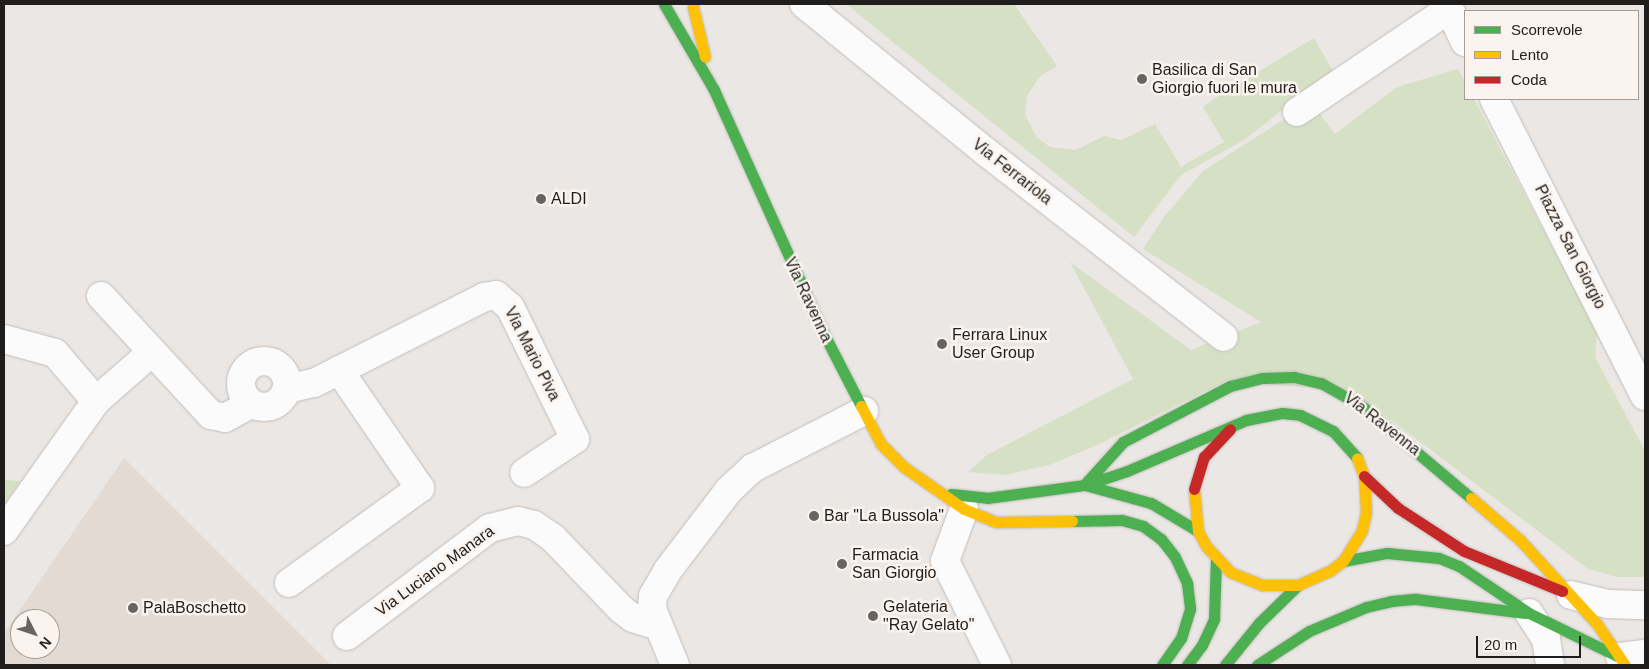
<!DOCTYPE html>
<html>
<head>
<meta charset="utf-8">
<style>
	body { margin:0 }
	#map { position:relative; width:1649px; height:669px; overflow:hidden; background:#eae7e4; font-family:Arial,sans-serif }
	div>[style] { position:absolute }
	.built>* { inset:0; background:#e2dad3 }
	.green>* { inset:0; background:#d6e0c5 }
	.roads { filter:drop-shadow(0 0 1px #c1bebc) drop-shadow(0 0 1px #c1bebc) }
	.street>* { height:28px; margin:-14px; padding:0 14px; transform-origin:14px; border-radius:14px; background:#fcfbfb }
	.street>.ring { margin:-14px; padding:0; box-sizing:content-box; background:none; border:28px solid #fcfbfb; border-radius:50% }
	.fast>* { height:11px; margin:-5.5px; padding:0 5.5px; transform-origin:5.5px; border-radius:5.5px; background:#4caf50 }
	.slow>* { height:11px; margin:-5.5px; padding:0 5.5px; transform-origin:5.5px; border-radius:5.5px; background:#ffc107 }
	.jam>* { height:11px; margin:-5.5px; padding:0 5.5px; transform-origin:5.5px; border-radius:5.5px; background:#c62828 }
	.dots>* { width:14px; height:14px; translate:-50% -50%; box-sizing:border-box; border:2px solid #faf3ee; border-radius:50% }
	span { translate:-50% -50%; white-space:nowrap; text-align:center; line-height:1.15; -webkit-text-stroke:5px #faf3ee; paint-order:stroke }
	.poi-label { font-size:16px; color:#201e1c }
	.left { translate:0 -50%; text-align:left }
	.street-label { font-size:16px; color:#201e1c }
	.frame { position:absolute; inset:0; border:5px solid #201e1c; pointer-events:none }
	.legend { position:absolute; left:1464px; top:10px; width:175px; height:90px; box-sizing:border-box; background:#faf3ee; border:1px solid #a39e9a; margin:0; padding:6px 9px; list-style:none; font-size:15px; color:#201e1c }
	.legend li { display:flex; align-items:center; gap:10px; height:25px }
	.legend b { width:25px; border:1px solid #a39e9a }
	.north { position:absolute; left:10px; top:609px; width:50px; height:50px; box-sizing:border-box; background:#faf3ee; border:1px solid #a39e9a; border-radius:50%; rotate:131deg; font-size:14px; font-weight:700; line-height:20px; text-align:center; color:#201e1c }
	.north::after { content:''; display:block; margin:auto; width:18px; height:22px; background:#676462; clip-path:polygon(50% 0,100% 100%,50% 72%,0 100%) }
	.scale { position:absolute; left:1476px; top:636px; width:105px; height:22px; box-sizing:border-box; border:2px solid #201e1c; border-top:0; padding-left:6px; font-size:15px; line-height:18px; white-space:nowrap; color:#201e1c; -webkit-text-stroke:4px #faf3ee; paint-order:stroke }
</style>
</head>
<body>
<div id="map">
	<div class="built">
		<div style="clip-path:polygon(evenodd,124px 458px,331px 665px,4px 665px,4px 633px,124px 458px,20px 619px,50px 619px,50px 649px,20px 649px,20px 619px)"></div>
	</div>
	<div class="green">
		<div style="clip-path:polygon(846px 4px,1014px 4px,1057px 66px,1040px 76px,1027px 96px,1025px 114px,1036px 137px,1050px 147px,1076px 150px,1104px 136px,1121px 140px,1155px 124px,1181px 167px,1224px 142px,1203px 107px,1220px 95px,1314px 38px,1333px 71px,1244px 140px,1181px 175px,1134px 237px)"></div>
		<div style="clip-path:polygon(1458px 69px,1465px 82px,1465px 99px,1474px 99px,1597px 332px,1595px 357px,1645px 451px,1645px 577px,1618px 577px,1588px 569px,1353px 391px,1226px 381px,1095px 446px,1049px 465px,1004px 475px,968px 472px,987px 455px,1133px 379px,1070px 262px,1191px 350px,1261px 322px,1143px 249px,1164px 217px,1203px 171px,1311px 102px,1335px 134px,1397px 87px)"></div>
		<div style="clip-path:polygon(4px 480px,20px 481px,4px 505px)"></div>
	</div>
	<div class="roads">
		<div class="street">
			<div style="left:804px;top:4px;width:235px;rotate:39.1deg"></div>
			<div style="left:986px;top:152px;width:301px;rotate:37.9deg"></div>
			<div style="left:1447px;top:4px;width:42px;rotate:64.7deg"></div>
			<div style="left:1494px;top:99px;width:333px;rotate:63.1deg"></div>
			<div style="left:1297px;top:112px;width:184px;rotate:-34.1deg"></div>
			<div style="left:101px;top:296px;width:162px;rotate:47.3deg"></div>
			<div style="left:211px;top:415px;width:14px;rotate:12deg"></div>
			<div style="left:225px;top:418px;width:29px;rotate:-29deg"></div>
			<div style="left:4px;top:339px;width:53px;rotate:15.4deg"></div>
			<div style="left:55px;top:353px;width:63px;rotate:49.5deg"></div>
			<div class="ring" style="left:241px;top:361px;width:18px;height:18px"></div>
			<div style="left:287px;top:389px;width:28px;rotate:-13deg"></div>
			<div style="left:314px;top:383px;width:191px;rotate:-26.8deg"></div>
			<div style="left:484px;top:297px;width:12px;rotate:-9deg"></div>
			<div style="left:496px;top:295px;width:18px;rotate:41deg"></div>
			<div style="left:510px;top:307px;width:147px;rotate:63.8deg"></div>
			<div style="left:575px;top:439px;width:61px;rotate:146.3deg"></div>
			<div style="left:964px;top:509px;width:55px;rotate:110.1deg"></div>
			<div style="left:945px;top:561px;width:116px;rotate:63.4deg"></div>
			<div style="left:4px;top:531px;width:159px;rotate:-54.7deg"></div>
			<div style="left:96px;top:401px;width:74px;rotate:-41.2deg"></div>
			<div style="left:289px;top:583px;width:162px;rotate:-35.9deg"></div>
			<div style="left:420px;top:488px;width:143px;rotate:-124.5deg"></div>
			<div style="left:1571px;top:595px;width:38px;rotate:14deg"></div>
			<div style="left:1608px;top:604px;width:37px;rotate:2deg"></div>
			<div style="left:1529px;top:613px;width:31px;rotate:57deg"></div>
			<div style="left:1546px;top:639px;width:26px;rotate:81deg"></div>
			<div style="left:347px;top:636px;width:179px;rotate:-37.1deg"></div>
			<div style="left:490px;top:528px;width:29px;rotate:-14deg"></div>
			<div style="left:518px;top:521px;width:16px;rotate:14deg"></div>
			<div style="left:534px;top:525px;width:23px;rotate:34deg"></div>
			<div style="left:553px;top:538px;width:98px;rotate:46.2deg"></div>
			<div style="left:621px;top:609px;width:15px;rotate:37deg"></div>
			<div style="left:633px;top:618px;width:24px;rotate:17deg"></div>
			<div style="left:1620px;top:657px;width:25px;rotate:-7deg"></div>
			<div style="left:675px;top:665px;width:61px;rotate:-112.3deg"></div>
			<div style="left:652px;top:609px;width:13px;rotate:-86deg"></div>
			<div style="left:653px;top:596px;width:30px;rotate:-60deg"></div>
			<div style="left:668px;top:570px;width:101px;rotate:-52.7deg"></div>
			<div style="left:729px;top:490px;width:33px;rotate:-43deg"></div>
			<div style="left:753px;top:468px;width:125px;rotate:-27.2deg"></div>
		</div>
		<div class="fast">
			<div style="left:664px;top:4px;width:99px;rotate:59.8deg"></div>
			<div style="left:714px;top:90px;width:272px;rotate:65.7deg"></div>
			<div style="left:826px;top:338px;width:76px;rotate:62.8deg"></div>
			<div style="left:1085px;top:484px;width:57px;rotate:-47.9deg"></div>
			<div style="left:1123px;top:442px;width:121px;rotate:-27.6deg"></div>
			<div style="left:1230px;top:386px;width:33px;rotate:-14deg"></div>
			<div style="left:1262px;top:378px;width:32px;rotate:-2deg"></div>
			<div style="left:1294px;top:377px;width:28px;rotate:13deg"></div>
			<div style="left:1321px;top:383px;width:47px;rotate:29.3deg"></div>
			<div style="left:1362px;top:406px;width:143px;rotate:40.2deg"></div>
			<div style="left:1085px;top:485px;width:68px;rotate:15.3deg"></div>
			<div style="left:1151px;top:503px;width:55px;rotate:30.8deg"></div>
			<div style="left:951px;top:494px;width:36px;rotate:6deg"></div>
			<div style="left:987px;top:498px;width:99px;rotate:-7.6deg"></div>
			<div style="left:1085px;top:485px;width:44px;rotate:-18.4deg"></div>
			<div style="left:1127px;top:471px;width:129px;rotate:-23.2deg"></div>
			<div style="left:1246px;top:420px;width:37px;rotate:-11deg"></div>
			<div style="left:1282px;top:413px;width:18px;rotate:6deg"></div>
			<div style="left:1300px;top:415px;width:37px;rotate:26deg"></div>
			<div style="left:1333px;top:431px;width:36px;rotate:48deg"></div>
			<div style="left:1072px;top:521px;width:50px;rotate:-1.1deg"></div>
			<div style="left:1122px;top:520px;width:22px;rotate:16deg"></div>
			<div style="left:1143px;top:526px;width:22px;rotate:36deg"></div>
			<div style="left:1161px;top:539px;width:23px;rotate:52deg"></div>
			<div style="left:1175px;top:557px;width:29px;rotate:65deg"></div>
			<div style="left:1187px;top:583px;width:26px;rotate:83deg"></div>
			<div style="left:1190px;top:609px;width:30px;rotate:107deg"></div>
			<div style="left:1181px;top:638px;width:33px;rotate:125deg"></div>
			<div style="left:1343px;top:561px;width:45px;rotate:-10.3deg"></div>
			<div style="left:1387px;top:553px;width:52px;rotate:5.5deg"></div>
			<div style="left:1439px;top:558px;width:22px;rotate:22deg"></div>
			<div style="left:1459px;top:566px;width:84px;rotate:33.9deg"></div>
			<div style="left:1529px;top:613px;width:98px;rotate:26deg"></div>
			<div style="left:1187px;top:665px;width:25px;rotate:-53deg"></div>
			<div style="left:1202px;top:645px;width:29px;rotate:-65deg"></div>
			<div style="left:1214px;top:619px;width:59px;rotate:-88.1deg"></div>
			<div style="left:1225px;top:665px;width:54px;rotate:-51deg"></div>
			<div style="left:1259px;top:623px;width:54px;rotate:-44.3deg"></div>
			<div style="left:1257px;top:665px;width:62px;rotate:-33.2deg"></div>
			<div style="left:1309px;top:631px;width:62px;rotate:-22.8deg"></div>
			<div style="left:1366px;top:607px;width:26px;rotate:-13deg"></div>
			<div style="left:1391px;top:601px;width:25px;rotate:-5deg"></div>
			<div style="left:1416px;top:599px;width:110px;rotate:7.3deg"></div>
		</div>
		<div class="slow">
			<div style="left:693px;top:7px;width:51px;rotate:76.5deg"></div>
			<div style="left:861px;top:406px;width:43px;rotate:62.2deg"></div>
			<div style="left:881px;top:444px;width:33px;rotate:45deg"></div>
			<div style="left:904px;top:467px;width:73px;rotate:35deg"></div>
			<div style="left:964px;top:509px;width:35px;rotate:22deg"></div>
			<div style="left:996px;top:522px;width:76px;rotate:-0.8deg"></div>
			<div style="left:1194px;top:489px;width:42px;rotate:84.6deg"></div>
			<div style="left:1198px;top:531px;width:17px;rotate:62deg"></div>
			<div style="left:1206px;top:546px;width:35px;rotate:47deg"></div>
			<div style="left:1230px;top:572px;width:35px;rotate:22deg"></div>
			<div style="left:1263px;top:585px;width:35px"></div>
			<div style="left:1298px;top:585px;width:35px;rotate:-24deg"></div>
			<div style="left:1330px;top:571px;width:16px;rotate:-38deg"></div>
			<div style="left:1343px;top:561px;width:36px;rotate:-58deg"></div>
			<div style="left:1362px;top:530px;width:18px;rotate:-77deg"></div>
			<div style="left:1366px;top:512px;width:36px;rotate:-93deg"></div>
			<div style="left:1364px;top:476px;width:19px;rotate:-111deg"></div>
			<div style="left:1471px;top:498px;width:65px;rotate:40.6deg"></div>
			<div style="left:1520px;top:540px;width:114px;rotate:47.5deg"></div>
			<div style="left:1597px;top:624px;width:50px;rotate:55.7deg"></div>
		</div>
		<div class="jam">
			<div style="left:1364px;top:476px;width:47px;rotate:43.3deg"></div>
			<div style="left:1398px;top:508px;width:79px;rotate:33.1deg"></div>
			<div style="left:1464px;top:551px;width:106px;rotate:22.2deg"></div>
			<div style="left:1194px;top:489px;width:34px;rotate:-73deg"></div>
			<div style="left:1204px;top:457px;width:38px;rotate:-47deg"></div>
		</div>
	</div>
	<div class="dots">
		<div style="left:1142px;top:79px;background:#676462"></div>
		<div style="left:541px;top:199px;background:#676462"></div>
		<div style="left:942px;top:344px;background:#676462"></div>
		<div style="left:814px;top:516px;background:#676462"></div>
		<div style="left:842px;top:564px;background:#676462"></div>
		<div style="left:133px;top:608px;background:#676462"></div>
		<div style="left:873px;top:616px;background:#676462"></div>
	</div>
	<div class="poi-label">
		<span class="left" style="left:1152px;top:79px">Basilica di San<br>Giorgio fuori le mura</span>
		<span class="left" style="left:551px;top:199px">ALDI</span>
		<span class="left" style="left:952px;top:344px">Ferrara Linux<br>User Group</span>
		<span class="left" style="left:824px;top:516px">Bar "La Bussola"</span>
		<span class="left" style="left:852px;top:564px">Farmacia<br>San Giorgio</span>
		<span class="left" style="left:883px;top:616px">Gelateria<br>"Ray Gelato"</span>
		<span class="left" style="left:143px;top:608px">PalaBoschetto</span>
	</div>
	<div class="street-label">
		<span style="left:1012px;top:172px;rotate:38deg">Via Ferrariola</span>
		<span style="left:1570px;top:247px;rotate:63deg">Piazza San Giorgio</span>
		<span style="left:808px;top:300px;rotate:65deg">Via Ravenna</span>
		<span style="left:532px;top:354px;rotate:63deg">Via Mario Piva</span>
		<span style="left:1382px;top:424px;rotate:38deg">Via Ravenna</span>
		<span style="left:435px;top:571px;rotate:-36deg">Via Luciano Manara</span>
	</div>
	<div class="frame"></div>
	<ul class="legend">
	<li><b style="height:6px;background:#4caf50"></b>Scorrevole</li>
	<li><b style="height:6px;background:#ffc107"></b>Lento</li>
	<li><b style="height:6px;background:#c62828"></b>Coda</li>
	</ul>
	<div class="north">N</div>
	<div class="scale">20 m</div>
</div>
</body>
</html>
